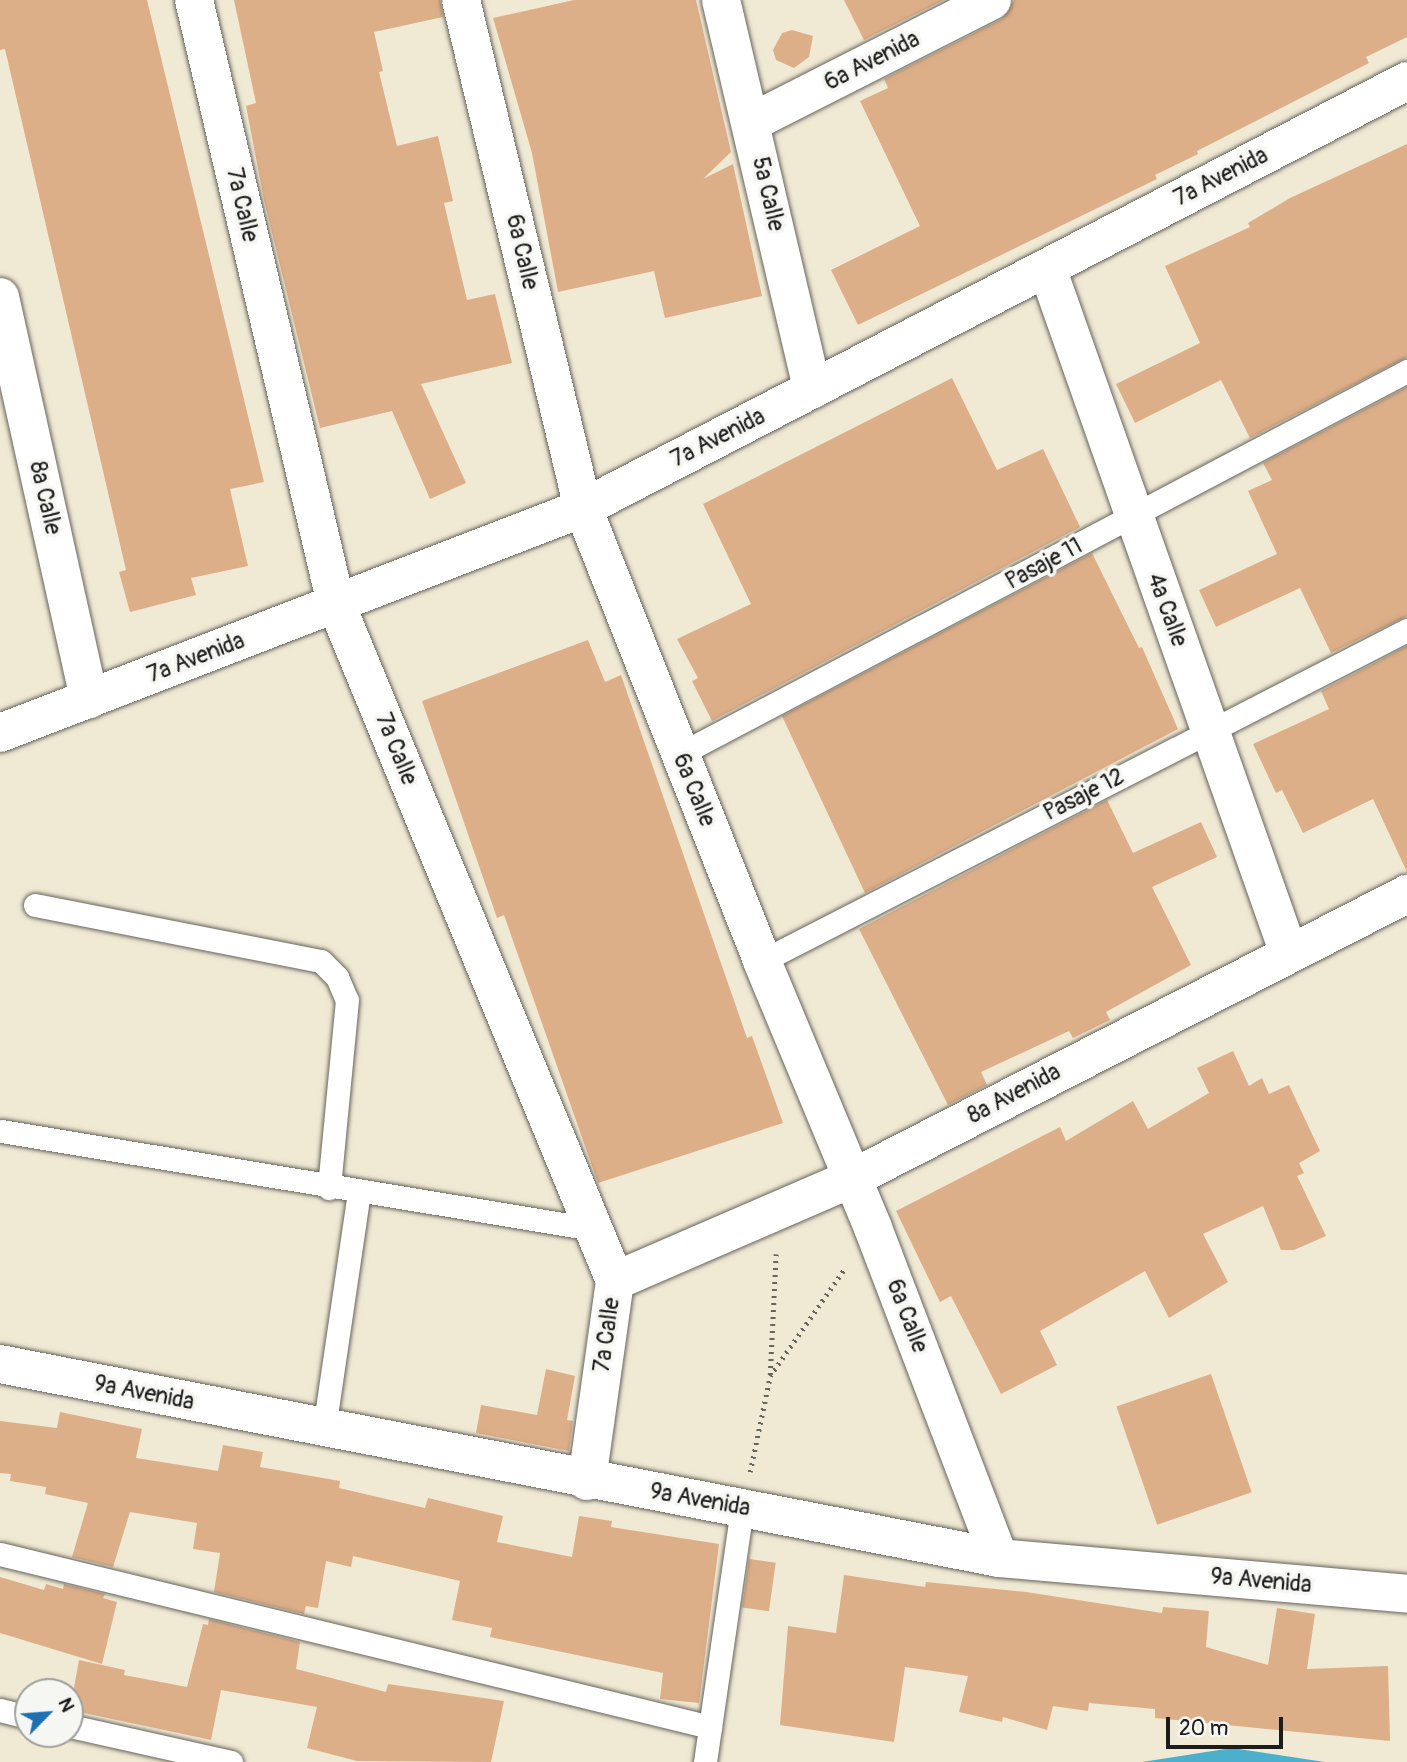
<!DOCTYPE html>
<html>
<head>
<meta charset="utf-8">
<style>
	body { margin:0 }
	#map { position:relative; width:1407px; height:1762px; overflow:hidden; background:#f0e9d4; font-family:Pangolin,sans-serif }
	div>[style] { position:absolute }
	.water>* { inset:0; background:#4cafcb }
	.building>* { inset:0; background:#ddaf89; transform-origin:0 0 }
	.path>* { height:4.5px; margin-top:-2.25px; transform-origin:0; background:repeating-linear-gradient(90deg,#66645c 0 2px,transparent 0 7px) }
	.roads { filter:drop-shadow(0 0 2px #66645c) drop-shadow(0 0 2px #66645c) }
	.service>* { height:23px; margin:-11.5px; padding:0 11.5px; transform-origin:11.5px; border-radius:11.5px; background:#fff }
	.minor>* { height:38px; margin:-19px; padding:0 19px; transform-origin:19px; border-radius:19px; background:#fff }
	span { translate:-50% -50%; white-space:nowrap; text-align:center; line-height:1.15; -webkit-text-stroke:7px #f6f6f2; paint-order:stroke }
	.street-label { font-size:23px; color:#1c1c1c }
	.north { position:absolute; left:14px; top:1678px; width:70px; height:70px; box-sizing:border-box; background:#f6f6f2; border:2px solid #9f9f9c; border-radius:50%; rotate:65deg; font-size:19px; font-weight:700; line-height:28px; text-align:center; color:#1c1c1c }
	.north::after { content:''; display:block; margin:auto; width:24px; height:32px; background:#1f6fb2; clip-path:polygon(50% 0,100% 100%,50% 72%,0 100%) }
	.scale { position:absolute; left:1166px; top:1717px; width:117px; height:32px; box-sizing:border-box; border:4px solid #1c1c1c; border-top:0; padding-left:9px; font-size:21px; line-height:24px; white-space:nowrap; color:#1c1c1c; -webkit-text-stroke:5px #f6f6f2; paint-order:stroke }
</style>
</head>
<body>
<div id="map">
	<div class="water">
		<div style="clip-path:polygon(1232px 1748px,1325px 1762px,1142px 1762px)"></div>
	</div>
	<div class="building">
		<div style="clip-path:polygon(0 0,147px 0,264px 482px,230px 489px,248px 566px,191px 578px,196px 595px,130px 612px,119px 572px,126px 570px,5px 49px,0 50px)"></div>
		<div style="clip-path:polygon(234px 0,440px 0,443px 17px,374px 32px,383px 71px,379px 72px,397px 146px,438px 136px,453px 201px,444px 203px,467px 300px,495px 294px,512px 363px,421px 384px,466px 483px,430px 499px,392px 411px,320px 428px,264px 200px,246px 106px,256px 103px)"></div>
		<div style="clip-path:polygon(574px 0,696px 0,731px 152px,703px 179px,733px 164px,762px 296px,665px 318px,654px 271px,558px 292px,532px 153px,493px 18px)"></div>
		<div style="clip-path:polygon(844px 0,944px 0,864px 40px)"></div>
		<div style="clip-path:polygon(1014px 0,1407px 0,1407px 37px,1366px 57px,1369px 63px,1197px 151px,1198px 154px,1155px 175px,1157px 179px,858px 325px,831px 270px,920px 226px,860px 101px,888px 88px,884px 79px,1002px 19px)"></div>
		<div style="clip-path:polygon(792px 30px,813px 36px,809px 57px,794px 68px,776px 60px,773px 50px,782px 33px)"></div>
		<div style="clip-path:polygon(1407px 144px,1407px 357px,1250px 438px,1221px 380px,1135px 423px,1116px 384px,1200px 343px,1165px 266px,1250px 227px,1248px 223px,1290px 198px)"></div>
		<div style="clip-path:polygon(952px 378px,997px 470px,1043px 449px,1080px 527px,712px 721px,692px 681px,698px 678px,677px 639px,751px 604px,703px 504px)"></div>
		<div style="clip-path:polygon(1407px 387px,1407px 616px,1331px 653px,1300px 588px,1216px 627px,1199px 590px,1277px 554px,1248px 491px,1272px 480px,1263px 463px)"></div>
		<div style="clip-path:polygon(1092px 553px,1139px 648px,1142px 647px,1178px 729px,865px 893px,782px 716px)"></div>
		<div style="clip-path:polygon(588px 640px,605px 682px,621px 675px,747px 1038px,752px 1036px,783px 1123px,598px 1183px,504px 915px,497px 918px,422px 701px)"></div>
		<div style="clip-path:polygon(1407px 646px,1407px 872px,1373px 799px,1303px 833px,1282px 790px,1276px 793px,1253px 744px,1329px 709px,1321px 691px)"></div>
		<div style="clip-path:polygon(1107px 800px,1133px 853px,1201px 822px,1217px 857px,1152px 887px,1191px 965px,1106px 1012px,1110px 1020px,1073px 1038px,1069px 1031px,981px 1072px,987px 1085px,948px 1105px,859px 929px)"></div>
		<div style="clip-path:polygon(1233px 1051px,1249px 1086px,1262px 1078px,1269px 1094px,1289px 1085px,1320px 1151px,1299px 1163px,1304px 1173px,1297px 1176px,1326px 1236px,1294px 1250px,1281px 1250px,1263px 1206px,1203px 1234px,1228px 1282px,1169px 1318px,1145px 1271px,1040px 1331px,1057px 1365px,1001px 1394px,951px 1296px,940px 1302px,896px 1211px,1060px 1127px,1066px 1141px,1133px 1101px,1148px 1129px,1209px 1093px,1197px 1068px)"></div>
		<div style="clip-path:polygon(546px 1369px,575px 1376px,567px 1420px,573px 1421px,569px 1451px,476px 1433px,481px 1405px,537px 1415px)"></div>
		<div style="left:1211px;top:1374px;width:125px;height:100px;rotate:71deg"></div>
		<div style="clip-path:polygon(60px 1412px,142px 1429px,136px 1458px,218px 1471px,223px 1445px,263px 1452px,260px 1467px,340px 1481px,339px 1488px,425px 1508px,428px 1498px,503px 1516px,497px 1542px,572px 1557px,579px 1516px,612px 1521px,611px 1527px,719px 1544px,699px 1703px,660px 1699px,663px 1673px,490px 1637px,492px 1628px,452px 1620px,460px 1581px,353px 1556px,351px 1567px,326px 1561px,318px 1608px,306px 1606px,304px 1614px,214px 1592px,220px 1553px,193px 1549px,197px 1523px,130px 1512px,113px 1567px,72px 1557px,88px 1503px,45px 1494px,46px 1487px,10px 1481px,11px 1474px,0 1473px,0 1421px,57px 1428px)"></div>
		<div style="left:749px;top:1559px;width:27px;height:49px;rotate:8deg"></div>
		<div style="clip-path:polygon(844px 1575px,925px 1587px,926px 1582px,1026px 1592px,1162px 1613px,1163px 1607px,1209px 1611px,1206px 1647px,1268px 1665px,1277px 1608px,1315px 1614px,1307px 1669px,1388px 1666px,1390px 1741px,1155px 1718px,1155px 1709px,1089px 1703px,1088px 1711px,1053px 1706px,1047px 1730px,1003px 1717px,1002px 1722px,959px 1712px,968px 1676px,905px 1667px,894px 1742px,780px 1725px,788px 1626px,836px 1633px)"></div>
		<div style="clip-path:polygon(0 1577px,44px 1590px,46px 1584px,63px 1589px,64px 1584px,105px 1594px,103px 1598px,117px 1602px,102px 1664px,0 1633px)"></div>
		<div style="clip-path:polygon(209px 1619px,300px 1642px,296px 1669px,386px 1692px,388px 1684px,504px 1701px,491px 1762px,357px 1761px,307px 1748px,317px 1707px,221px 1690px,211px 1740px,70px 1710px,79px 1660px,125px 1670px,124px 1675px,187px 1687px,203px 1624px,208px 1625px)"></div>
	</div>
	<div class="path">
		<div style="left:770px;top:1375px;width:121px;rotate:-87.2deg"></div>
		<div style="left:750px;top:1472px;width:98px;rotate:-78.2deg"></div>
		<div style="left:770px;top:1376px;width:131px;rotate:-55.2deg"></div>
	</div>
	<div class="roads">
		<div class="service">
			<div style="left:680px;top:754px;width:822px;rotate:-27.78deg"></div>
			<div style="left:35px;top:905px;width:291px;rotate:11.1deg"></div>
			<div style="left:321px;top:961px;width:23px;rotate:45deg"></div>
			<div style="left:337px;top:977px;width:25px;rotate:67deg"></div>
			<div style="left:347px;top:1000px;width:189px;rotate:95.5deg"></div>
			<div style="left:762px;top:961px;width:725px;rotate:-27.17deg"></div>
			<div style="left:1px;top:1131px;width:600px;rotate:9.4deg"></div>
			<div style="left:324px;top:1429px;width:239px;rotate:-81.6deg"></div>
			<div style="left:0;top:1554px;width:731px;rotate:13.69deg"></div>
			<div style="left:0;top:1710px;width:29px;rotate:14deg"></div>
			<div style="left:70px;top:1726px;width:165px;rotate:12.6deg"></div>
			<div style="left:705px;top:1762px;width:258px;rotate:-81.7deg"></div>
		</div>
		<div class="minor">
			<div style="left:194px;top:0;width:620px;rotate:76.77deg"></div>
			<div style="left:336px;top:604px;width:732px;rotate:67.6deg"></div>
			<div style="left:615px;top:1281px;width:202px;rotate:98deg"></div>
			<div style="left:461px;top:0;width:522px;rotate:76.5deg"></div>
			<div style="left:583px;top:508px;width:487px;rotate:68.4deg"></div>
			<div style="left:762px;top:961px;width:289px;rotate:67.4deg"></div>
			<div style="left:873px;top:1228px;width:353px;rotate:69.1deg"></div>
			<div style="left:721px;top:0;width:400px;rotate:76.8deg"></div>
			<div style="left:752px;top:122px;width:269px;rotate:-26.9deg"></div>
			<div style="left:1047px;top:268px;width:724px;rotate:70.56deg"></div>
			<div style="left:0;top:297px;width:412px;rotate:77.5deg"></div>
			<div style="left:0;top:733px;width:625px;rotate:-21.1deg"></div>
			<div style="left:583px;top:508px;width:928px;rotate:-27.39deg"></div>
			<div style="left:615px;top:1281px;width:257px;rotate:-23.4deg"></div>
			<div style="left:851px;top:1179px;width:625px;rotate:-27.14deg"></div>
			<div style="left:0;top:1364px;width:1018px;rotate:10.99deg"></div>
			<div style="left:999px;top:1558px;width:410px;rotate:5deg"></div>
		</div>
	</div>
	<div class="street-label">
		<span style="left:872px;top:61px;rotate:-27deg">6a Avenida</span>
		<span style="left:1221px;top:177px;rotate:-27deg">7a Avenida</span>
		<span style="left:768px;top:194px;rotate:77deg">5a Calle</span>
		<span style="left:242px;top:205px;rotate:77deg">7a Calle</span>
		<span style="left:522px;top:252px;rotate:77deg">6a Calle</span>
		<span style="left:718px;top:438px;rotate:-27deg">7a Avenida</span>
		<span style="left:45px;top:498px;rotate:77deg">8a Calle</span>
		<span style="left:1044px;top:564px;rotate:-28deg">Pasaje 11</span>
		<span style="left:1167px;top:610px;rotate:70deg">4a Calle</span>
		<span style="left:196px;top:658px;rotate:-21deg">7a Avenida</span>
		<span style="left:396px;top:749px;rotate:68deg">7a Calle</span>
		<span style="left:694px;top:790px;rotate:68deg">6a Calle</span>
		<span style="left:1084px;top:795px;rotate:-27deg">Pasaje 12</span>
		<span style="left:1014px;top:1094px;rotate:-28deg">8a Avenida</span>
		<span style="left:907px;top:1316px;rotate:69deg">6a Calle</span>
		<span style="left:607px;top:1335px;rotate:-82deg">7a Calle</span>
		<span style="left:144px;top:1393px;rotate:11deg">9a Avenida</span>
		<span style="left:700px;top:1500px;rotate:10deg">9a Avenida</span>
		<span style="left:1261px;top:1581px;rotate:5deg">9a Avenida</span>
	</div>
	<div class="north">N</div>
	<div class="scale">20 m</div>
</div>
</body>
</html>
